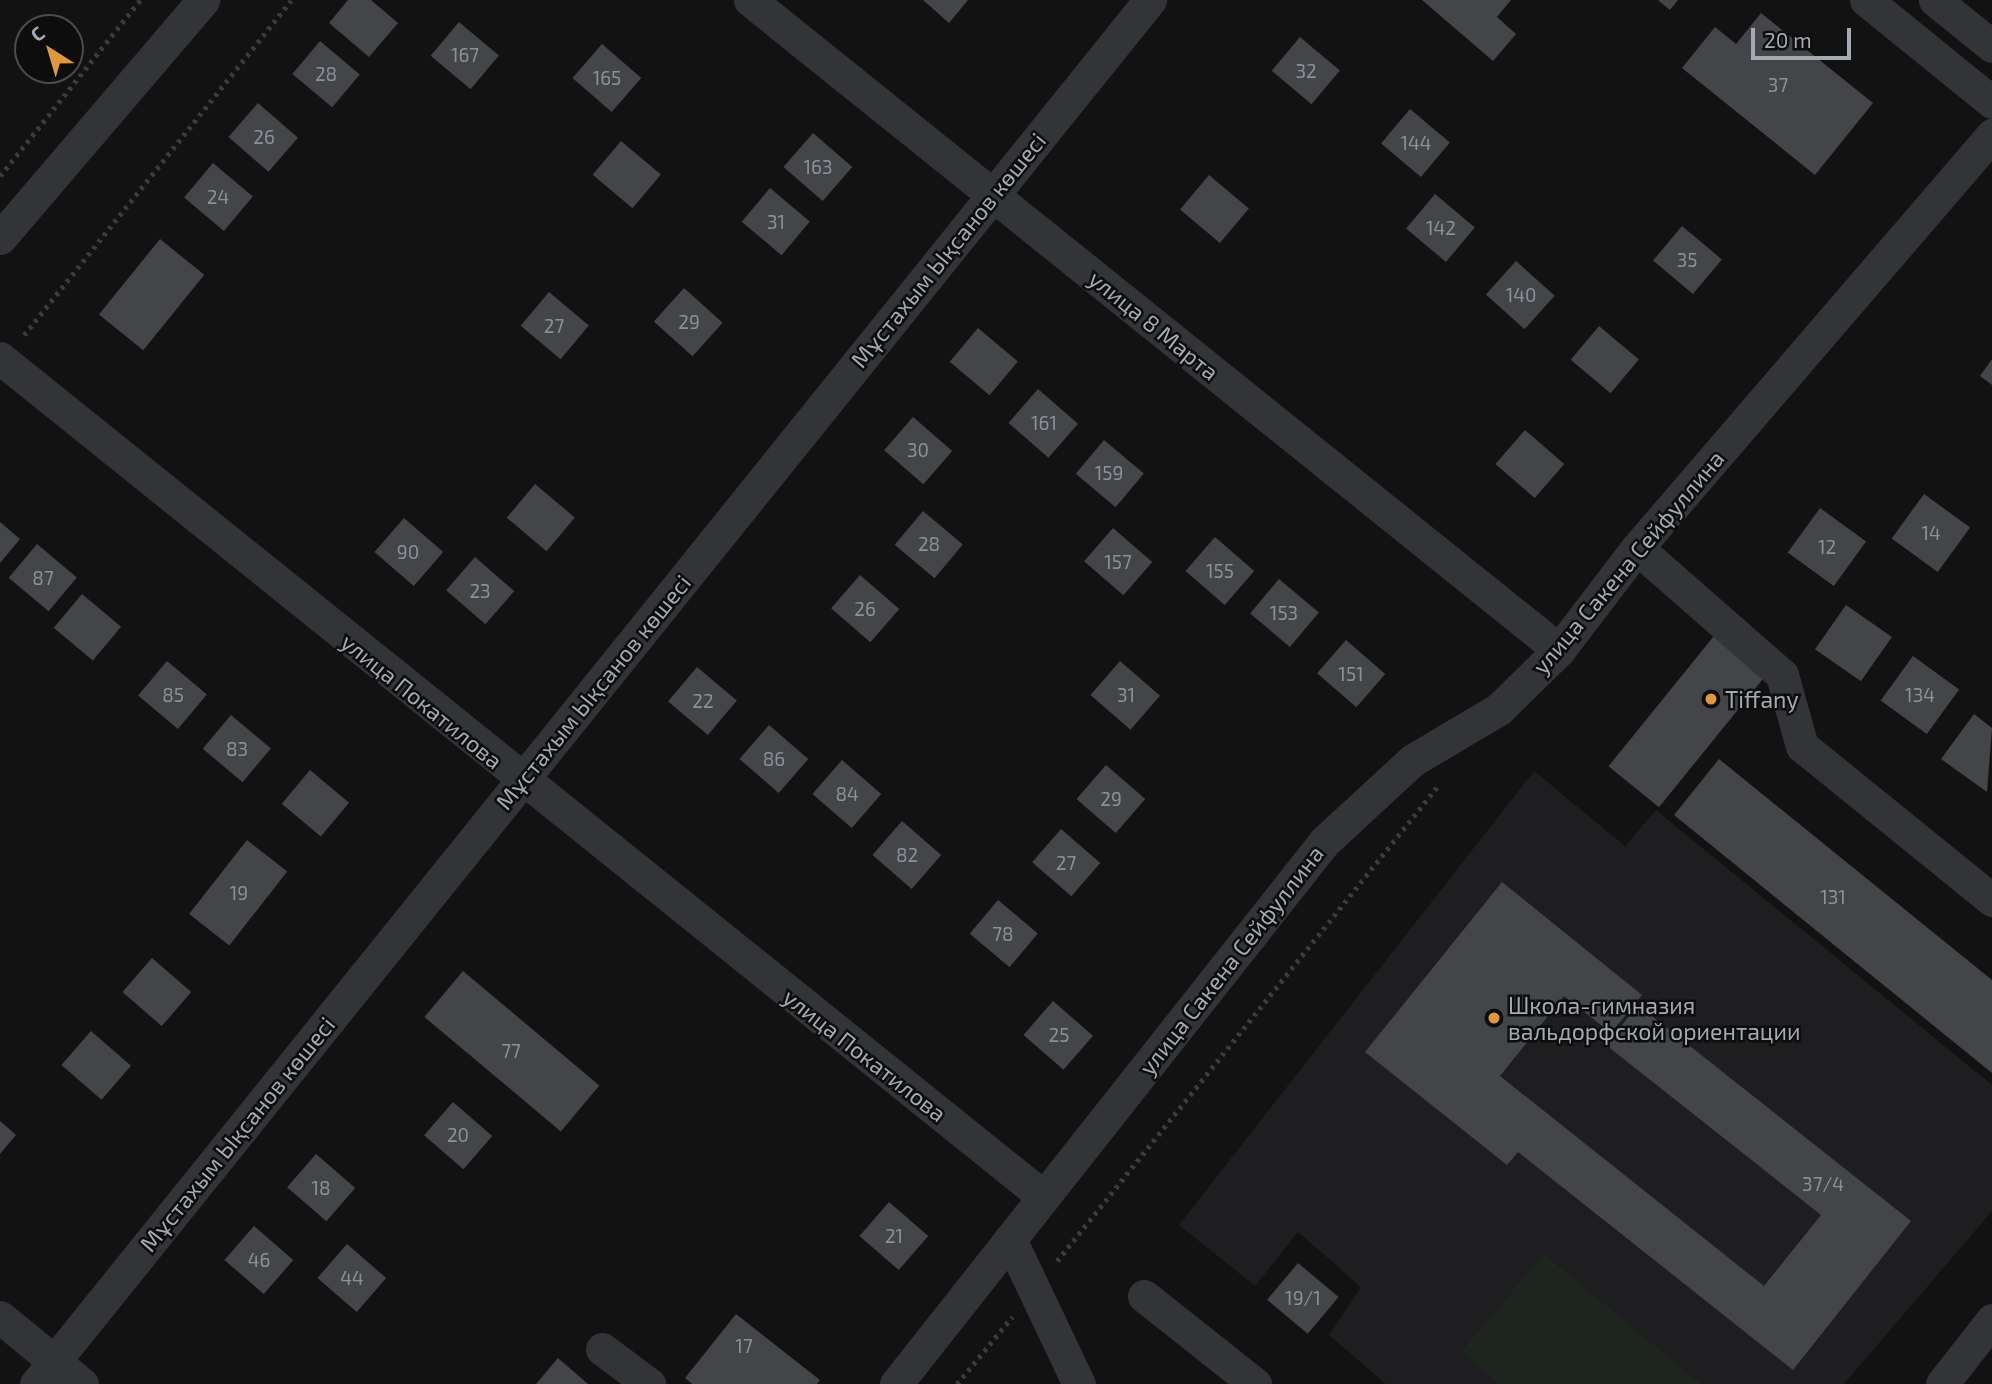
<!DOCTYPE html>
<html>
<head>
<meta charset="utf-8">
<style>
	body { margin:0 }
	#map { position:relative; width:1992px; height:1384px; overflow:hidden; background:#121213; font-family:"Exo 2",sans-serif }
	div>[style] { position:absolute }
	.built>* { inset:0; background:#1e1e20 }
	.green>* { inset:0; background:#1e251f }
	.building>* { inset:0; background:#434548; transform-origin:0 0 }
	.path>* { height:4.5px; margin-top:-2.25px; transform-origin:0; background:repeating-linear-gradient(90deg,#393b3f 0 3.5px,transparent 0 8.5px) }
	.minor>* { height:33px; margin:-16.5px; padding:0 16.5px; transform-origin:16.5px; border-radius:16.5px; background:#333438 }
	.dots>* { width:19px; height:19px; translate:-50% -50%; box-sizing:border-box; border:4px solid #0d0d0e; border-radius:50% }
	span { translate:-50% -50%; white-space:nowrap; text-align:center; line-height:1.15; -webkit-text-stroke:5px #0d0d0e; paint-order:stroke }
	.number-label { font-size:19px; color:#8c9198 }
	.number-label span { -webkit-text-stroke-width:0 }
	.street-label { font-size:23px; color:#a4aab2 }
	.poi-label { font-size:23px; color:#a4aab2 }
	.left { translate:0 -50%; text-align:left }
	.north { position:absolute; left:14px; top:14px; width:70px; height:70px; box-sizing:border-box; background:#0d0d0e; border:2px solid #494c50; border-radius:50%; rotate:323deg; font-size:19px; font-weight:700; line-height:28px; text-align:center; color:#a4aab2 }
	.north::after { content:''; display:block; margin:auto; width:24px; height:32px; background:#e0973d; clip-path:polygon(50% 0,100% 100%,50% 72%,0 100%) }
	.scale { position:absolute; left:1751px; top:28px; width:100px; height:32px; box-sizing:border-box; border:4px solid #a4aab2; border-top:0; padding-left:9px; font-size:21px; line-height:24px; white-space:nowrap; color:#a4aab2; -webkit-text-stroke:5px #0d0d0e; paint-order:stroke }
</style>
</head>
<body>
<div id="map">
	<div class="built">
		<div style="clip-path:polygon(1534px 771px,1625px 846px,1656px 810px,1992px 1085px,1992px 1211px,1844px 1384px,1386px 1384px,1329px 1335px,1361px 1287px,1298px 1232px,1255px 1286px,1179px 1225px)"></div>
	</div>
	<div class="green">
		<div style="clip-path:polygon(1544px 1254px,1701px 1384px,1499px 1384px,1461px 1352px)"></div>
	</div>
	<div class="building">
		<div style="clip-path:polygon(348px 0,371px 0,398px 23px,369px 57px,329px 23px)"></div>
		<div style="clip-path:polygon(923px 0,968px 0,949px 23px)"></div>
		<div style="clip-path:polygon(1422px 0,1511px 0,1497px 17px,1516px 34px,1493px 61px)"></div>
		<div style="clip-path:polygon(1658px 0,1678px 0,1670px 10px)"></div>
		<div style="clip-path:polygon(1761px 13px,1873px 103px,1815px 175px,1682px 68px,1715px 27px,1736px 44px)"></div>
		<div style="left:459px;top:22px;width:52px;height:44px;rotate:40deg"></div>
		<div style="left:1300px;top:37px;width:52px;height:44px;rotate:40deg"></div>
		<div style="left:320px;top:41px;width:52px;height:43px;rotate:40deg"></div>
		<div style="left:602px;top:44px;width:52px;height:45px;rotate:41deg"></div>
		<div style="left:258px;top:103px;width:53px;height:45px;rotate:41deg"></div>
		<div style="left:1410px;top:109px;width:52px;height:45px;rotate:40deg"></div>
		<div style="left:813px;top:133px;width:52px;height:45px;rotate:41deg"></div>
		<div style="left:621px;top:141px;width:52px;height:44px;rotate:40deg"></div>
		<div style="left:213px;top:163px;width:52px;height:45px;rotate:40deg"></div>
		<div style="left:1209px;top:175px;width:52px;height:45px;rotate:40deg"></div>
		<div style="left:770px;top:188px;width:52px;height:44px;rotate:40deg"></div>
		<div style="left:1435px;top:194px;width:52px;height:45px;rotate:40deg"></div>
		<div style="left:1682px;top:226px;width:52px;height:45px;rotate:40deg"></div>
		<div style="left:160px;top:239px;width:57px;height:97px;rotate:39deg"></div>
		<div style="left:1516px;top:261px;width:52px;height:45px;rotate:42deg"></div>
		<div style="left:684px;top:288px;width:52px;height:45px;rotate:42deg"></div>
		<div style="left:549px;top:292px;width:52px;height:44px;rotate:40deg"></div>
		<div style="left:1599px;top:326px;width:52px;height:44px;rotate:40deg"></div>
		<div style="left:978px;top:328px;width:52px;height:44px;rotate:40deg"></div>
		<div style="clip-path:polygon(1992px 359px,1992px 385px,1980px 376px)"></div>
		<div style="left:1038px;top:389px;width:53px;height:45px;rotate:41deg"></div>
		<div style="left:913px;top:417px;width:52px;height:44px;rotate:41deg"></div>
		<div style="left:1525px;top:430px;width:52px;height:45px;rotate:41deg"></div>
		<div style="left:1104px;top:440px;width:52px;height:44px;rotate:40deg"></div>
		<div style="left:535px;top:484px;width:52px;height:44px;rotate:40deg"></div>
		<div style="left:1924px;top:494px;width:57px;height:55px;rotate:36deg"></div>
		<div style="left:1820px;top:508px;width:57px;height:55px;rotate:36deg"></div>
		<div style="left:923px;top:511px;width:52px;height:44px;rotate:40deg"></div>
		<div style="left:404px;top:518px;width:52px;height:45px;rotate:41deg"></div>
		<div style="clip-path:polygon(0 522px,20px 539px,0 563px)"></div>
		<div style="left:1113px;top:528px;width:52px;height:44px;rotate:41deg"></div>
		<div style="left:1215px;top:537px;width:52px;height:45px;rotate:41deg"></div>
		<div style="left:37px;top:544px;width:52px;height:44px;rotate:40deg"></div>
		<div style="left:475px;top:557px;width:52px;height:44px;rotate:41deg"></div>
		<div style="left:860px;top:575px;width:52px;height:44px;rotate:41deg"></div>
		<div style="left:1279px;top:579px;width:52px;height:45px;rotate:40deg"></div>
		<div style="left:82px;top:594px;width:51px;height:44px;rotate:40deg"></div>
		<div style="left:1846px;top:605px;width:56px;height:54px;rotate:35deg"></div>
		<div style="left:1718px;top:631px;width:65px;height:174px;rotate:39deg"></div>
		<div style="left:1346px;top:640px;width:52px;height:44px;rotate:41deg"></div>
		<div style="left:1913px;top:656px;width:57px;height:55px;rotate:36deg"></div>
		<div style="left:167px;top:661px;width:52px;height:45px;rotate:40deg"></div>
		<div style="left:1120px;top:661px;width:53px;height:45px;rotate:41deg"></div>
		<div style="left:697px;top:667px;width:52px;height:45px;rotate:40deg"></div>
		<div style="clip-path:polygon(1974px 714px,1992px 728px,1987px 792px,1941px 759px)"></div>
		<div style="left:231px;top:715px;width:52px;height:44px;rotate:40deg"></div>
		<div style="left:769px;top:725px;width:52px;height:45px;rotate:41deg"></div>
		<div style="clip-path:polygon(1719px 759px,1992px 980px,1992px 1073px,1674px 815px)"></div>
		<div style="left:842px;top:760px;width:52px;height:45px;rotate:41deg"></div>
		<div style="left:1106px;top:765px;width:52px;height:45px;rotate:41deg"></div>
		<div style="left:310px;top:770px;width:51px;height:44px;rotate:40deg"></div>
		<div style="left:902px;top:821px;width:52px;height:45px;rotate:41deg"></div>
		<div style="left:1061px;top:829px;width:52px;height:44px;rotate:41deg"></div>
		<div style="left:247px;top:840px;width:51px;height:94px;rotate:38deg"></div>
		<div style="clip-path:polygon(1502px 882px,1642px 995px,1611px 1033px,1564px 996px,1500px 1076px,1764px 1286px,1821px 1215px,1606px 1045px,1638px 1005px,1911px 1221px,1793px 1370px,1518px 1152px,1507px 1165px,1365px 1052px)"></div>
		<div style="left:998px;top:900px;width:52px;height:44px;rotate:40deg"></div>
		<div style="left:152px;top:958px;width:52px;height:45px;rotate:41deg"></div>
		<div style="left:463px;top:971px;width:178px;height:60px;rotate:40deg"></div>
		<div style="left:1053px;top:1001px;width:53px;height:45px;rotate:41deg"></div>
		<div style="left:91px;top:1031px;width:53px;height:45px;rotate:41deg"></div>
		<div style="left:453px;top:1102px;width:52px;height:44px;rotate:41deg"></div>
		<div style="clip-path:polygon(0 1121px,16px 1135px,0 1154px)"></div>
		<div style="left:316px;top:1154px;width:52px;height:44px;rotate:41deg"></div>
		<div style="left:889px;top:1202px;width:52px;height:45px;rotate:41deg"></div>
		<div style="left:254px;top:1226px;width:52px;height:45px;rotate:41deg"></div>
		<div style="left:347px;top:1244px;width:52px;height:45px;rotate:41deg"></div>
		<div style="left:1298px;top:1263px;width:53px;height:48px;rotate:40deg"></div>
		<div style="clip-path:polygon(736px 1314px,820px 1380px,817px 1384px,692px 1384px,685px 1378px)"></div>
		<div style="clip-path:polygon(558px 1358px,588px 1384px,536px 1384px)"></div>
	</div>
	<div class="path">
		<div style="left:0;top:176px;width:225px;rotate:-51.5deg"></div>
		<div style="left:24px;top:335px;width:428px;rotate:-51.4deg"></div>
		<div style="left:1057px;top:1261px;width:608px;rotate:-51.28deg"></div>
		<div style="left:957px;top:1384px;width:87px;rotate:-50.6deg"></div>
	</div>
	<div class="minor">
		<div style="left:750px;top:0;width:1038px;rotate:38.78deg"></div>
		<div style="left:1866px;top:0;width:162px;rotate:39deg"></div>
		<div style="left:1935px;top:0;width:73px;rotate:38.9deg"></div>
		<div style="left:0;top:238px;width:313px;rotate:-49.5deg"></div>
		<div style="left:0;top:358px;width:1339px;rotate:38.79deg"></div>
		<div style="left:1637px;top:548px;width:193px;rotate:41.2deg"></div>
		<div style="left:1782px;top:675px;width:74px;rotate:74.3deg"></div>
		<div style="left:1802px;top:746px;width:245px;rotate:39deg"></div>
		<div style="left:1010px;top:1239px;width:161px;rotate:64.6deg"></div>
		<div style="left:1144px;top:1296px;width:142px;rotate:38.4deg"></div>
		<div style="left:0;top:1317px;width:106px;rotate:39.3deg"></div>
		<div style="left:602px;top:1349px;width:59px;rotate:36.7deg"></div>
		<div style="left:36px;top:1384px;width:1777px;rotate:-51.17deg"></div>
		<div style="left:896px;top:1384px;width:691px;rotate:-51.7deg"></div>
		<div style="left:1324px;top:842px;width:121px;rotate:-42.7deg"></div>
		<div style="left:1413px;top:760px;width:100px;rotate:-30.7deg"></div>
		<div style="left:1499px;top:709px;width:84px;rotate:-44.5deg"></div>
		<div style="left:1559px;top:650px;width:128px;rotate:-52.6deg"></div>
		<div style="left:1637px;top:548px;width:545px;rotate:-49.32deg"></div>
		<div style="left:1942px;top:1384px;width:81px;rotate:-52deg"></div>
	</div>
	<div class="dots">
		<div style="left:1711px;top:699px;background:#e0973d"></div>
		<div style="left:1494px;top:1018px;background:#e0973d"></div>
	</div>
	<div class="number-label">
		<span style="left:465px;top:55px">167</span>
		<span style="left:1306px;top:71px">32</span>
		<span style="left:326px;top:74px">28</span>
		<span style="left:607px;top:78px">165</span>
		<span style="left:1778px;top:85px">37</span>
		<span style="left:264px;top:137px">26</span>
		<span style="left:1416px;top:143px">144</span>
		<span style="left:818px;top:167px">163</span>
		<span style="left:218px;top:197px">24</span>
		<span style="left:776px;top:222px">31</span>
		<span style="left:1441px;top:228px">142</span>
		<span style="left:1687px;top:260px">35</span>
		<span style="left:1521px;top:295px">140</span>
		<span style="left:689px;top:322px">29</span>
		<span style="left:554px;top:326px">27</span>
		<span style="left:1044px;top:423px">161</span>
		<span style="left:918px;top:450px">30</span>
		<span style="left:1109px;top:473px">159</span>
		<span style="left:1931px;top:533px">14</span>
		<span style="left:929px;top:544px">28</span>
		<span style="left:1827px;top:547px">12</span>
		<span style="left:408px;top:552px">90</span>
		<span style="left:1118px;top:562px">157</span>
		<span style="left:1220px;top:571px">155</span>
		<span style="left:43px;top:578px">87</span>
		<span style="left:480px;top:591px">23</span>
		<span style="left:865px;top:609px">26</span>
		<span style="left:1284px;top:613px">153</span>
		<span style="left:1351px;top:674px">151</span>
		<span style="left:173px;top:695px">85</span>
		<span style="left:1126px;top:695px">31</span>
		<span style="left:1920px;top:695px">134</span>
		<span style="left:703px;top:701px">22</span>
		<span style="left:237px;top:749px">83</span>
		<span style="left:774px;top:759px">86</span>
		<span style="left:847px;top:794px">84</span>
		<span style="left:1111px;top:799px">29</span>
		<span style="left:907px;top:855px">82</span>
		<span style="left:1066px;top:863px">27</span>
		<span style="left:239px;top:893px">19</span>
		<span style="left:1833px;top:897px">131</span>
		<span style="left:1003px;top:934px">78</span>
		<span style="left:1059px;top:1035px">25</span>
		<span style="left:511px;top:1051px">77</span>
		<span style="left:458px;top:1135px">20</span>
		<span style="left:1823px;top:1184px">37/4</span>
		<span style="left:321px;top:1188px">18</span>
		<span style="left:894px;top:1236px">21</span>
		<span style="left:259px;top:1260px">46</span>
		<span style="left:352px;top:1278px">44</span>
		<span style="left:1303px;top:1298px">19/1</span>
		<span style="left:744px;top:1346px">17</span>
	</div>
	<div class="street-label">
		<span style="left:948px;top:250px;rotate:-51deg">Мұстахым Ықсанов көшесі</span>
		<span style="left:1154px;top:325px;rotate:39deg">улица 8 Марта</span>
		<span style="left:1628px;top:562px;rotate:-50deg">улица Сакена Сейфуллина</span>
		<span style="left:593px;top:692px;rotate:-51deg">Мұстахым Ықсанов көшесі</span>
		<span style="left:422px;top:701px;rotate:39deg">улица Покатилова</span>
		<span style="left:1231px;top:960px;rotate:-52deg">улица Сакена Сейфуллина</span>
		<span style="left:865px;top:1055px;rotate:38deg">улица Покатилова</span>
		<span style="left:237px;top:1134px;rotate:-51deg">Мұстахым Ықсанов көшесі</span>
	</div>
	<div class="poi-label">
		<span class="left" style="left:1725px;top:699px">Tiffany</span>
		<span class="left" style="left:1508px;top:1018px">Школа-гимназия<br>вальдорфской ориентации</span>
	</div>
	<div class="north">С</div>
	<div class="scale">20 m</div>
</div>
</body>
</html>
